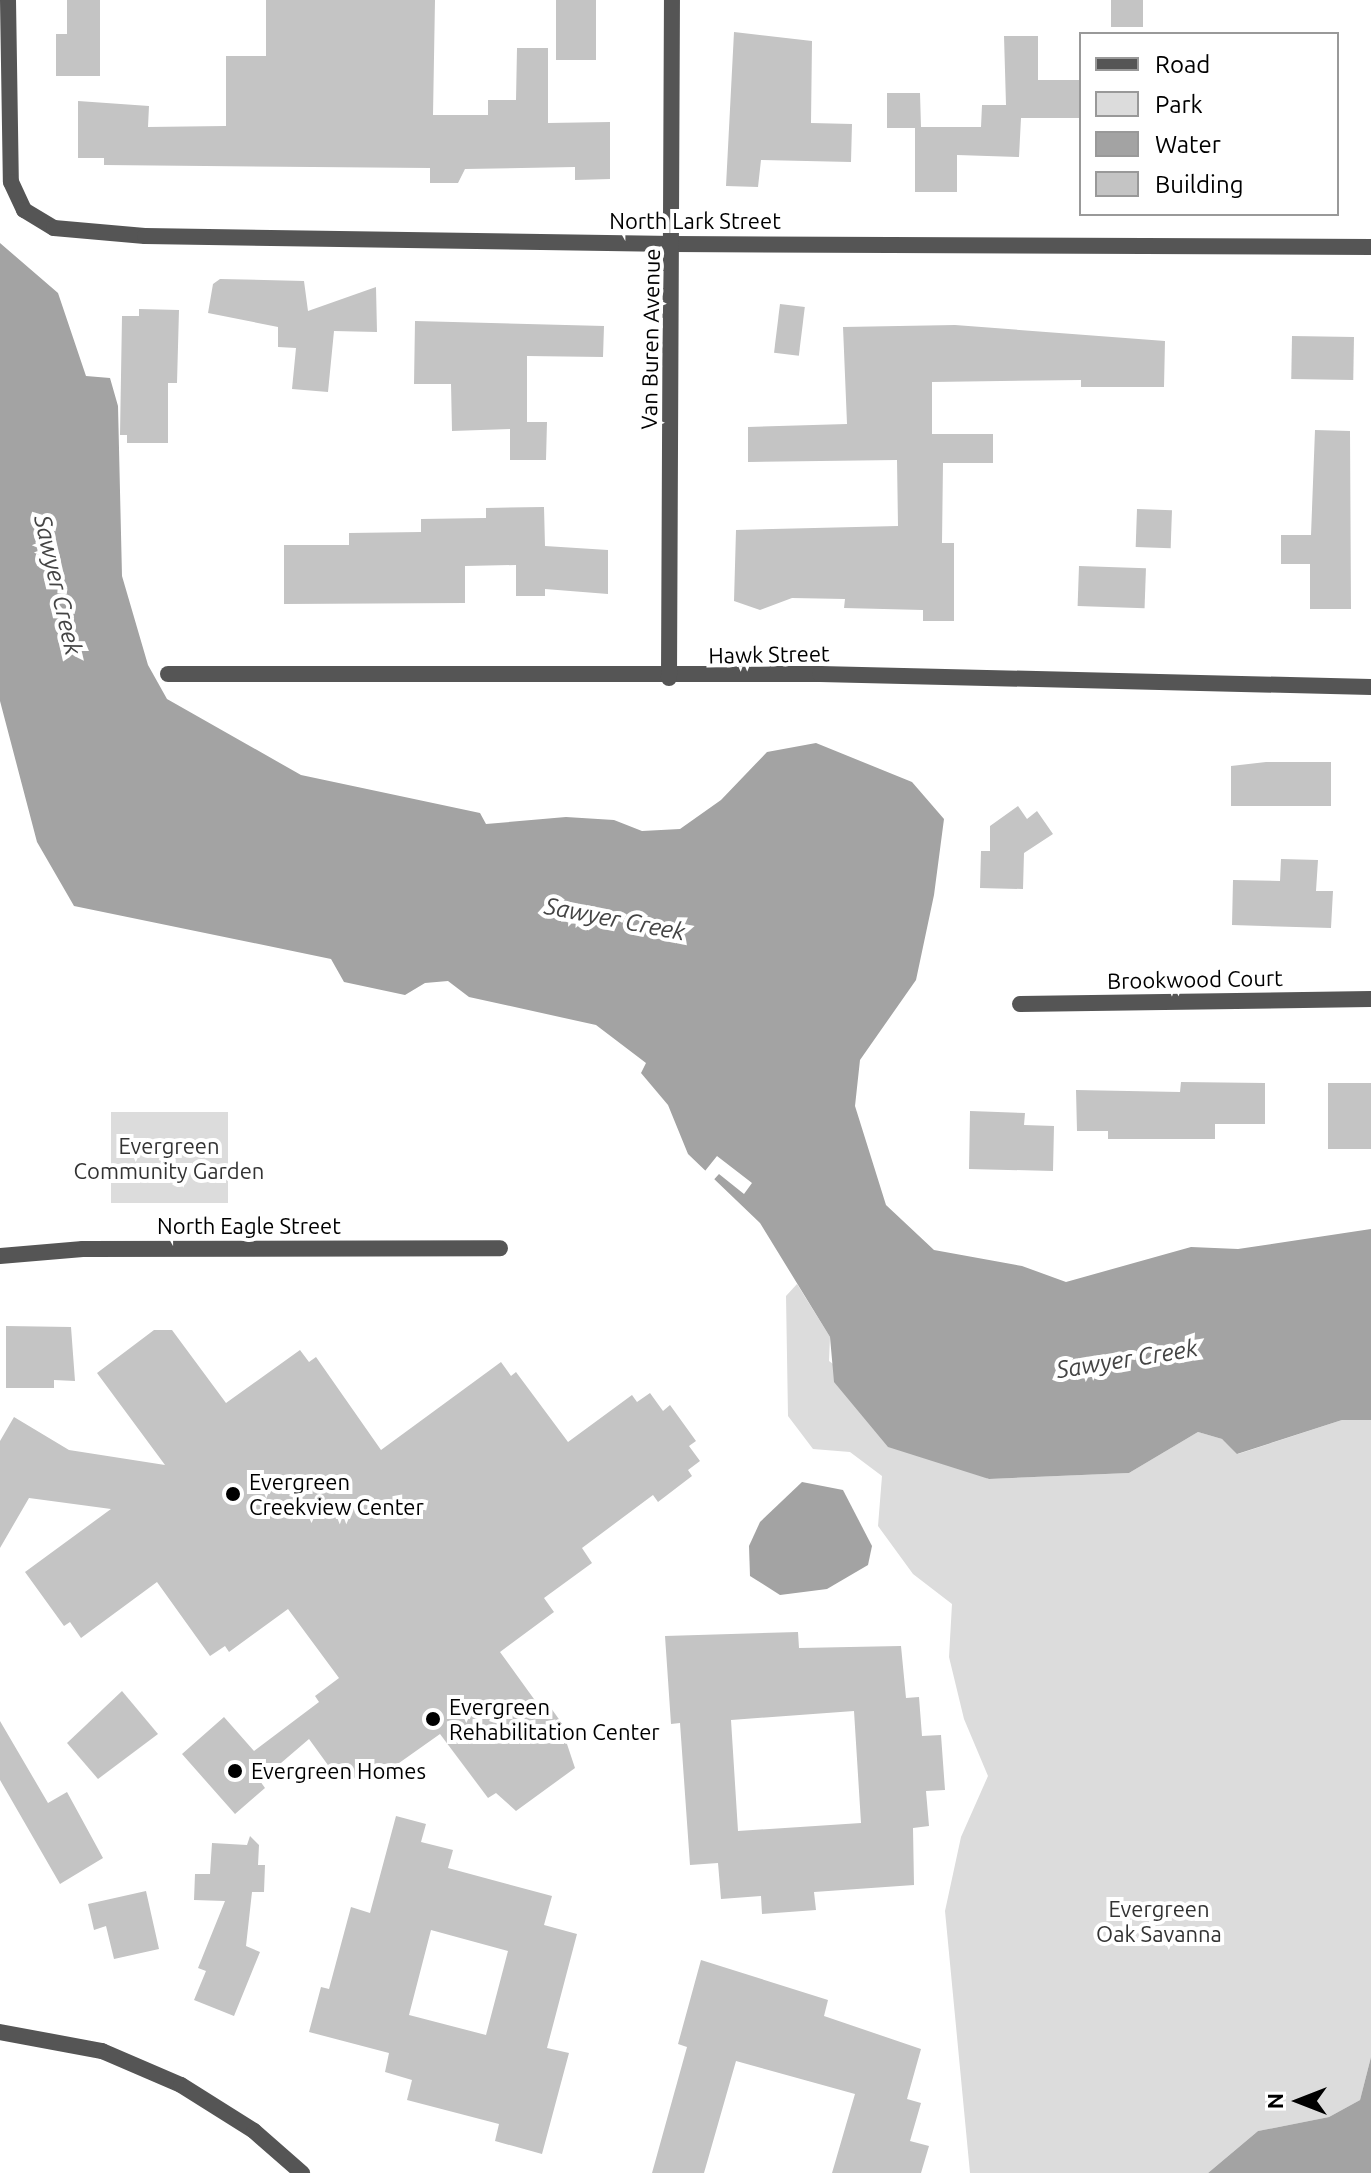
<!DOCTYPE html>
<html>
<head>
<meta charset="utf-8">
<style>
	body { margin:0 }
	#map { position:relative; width:1371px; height:2173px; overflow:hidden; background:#fff; font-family:Ubuntu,sans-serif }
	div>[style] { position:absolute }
	.green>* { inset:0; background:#dcdcdc; transform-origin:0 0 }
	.water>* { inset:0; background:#a3a3a3 }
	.pier>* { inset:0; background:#fff }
	.building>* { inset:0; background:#c4c4c4; transform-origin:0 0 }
	.street>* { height:16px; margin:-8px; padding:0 8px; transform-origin:8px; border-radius:8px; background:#555 }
	.dots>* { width:22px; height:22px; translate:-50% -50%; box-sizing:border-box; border:4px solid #fff; border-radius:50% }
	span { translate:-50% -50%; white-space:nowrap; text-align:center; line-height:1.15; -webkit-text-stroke:8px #fff; paint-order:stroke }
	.street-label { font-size:22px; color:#000 }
	.park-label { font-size:22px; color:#333 }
	.poi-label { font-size:22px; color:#000 }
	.left { translate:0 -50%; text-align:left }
	.water-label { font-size:24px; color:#444; font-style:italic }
	.legend { position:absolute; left:1079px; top:32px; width:260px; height:184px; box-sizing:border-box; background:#fff; border:2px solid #999; margin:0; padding:10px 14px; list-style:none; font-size:24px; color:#000 }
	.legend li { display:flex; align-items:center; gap:16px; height:40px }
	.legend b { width:40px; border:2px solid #999 }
	.north { position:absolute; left:1259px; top:2061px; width:80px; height:80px; -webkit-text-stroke:6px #fff; paint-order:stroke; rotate:270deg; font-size:22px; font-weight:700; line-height:32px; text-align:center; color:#000 }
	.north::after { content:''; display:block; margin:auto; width:28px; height:36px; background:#000; clip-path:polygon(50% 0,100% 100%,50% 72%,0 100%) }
</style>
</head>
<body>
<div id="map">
	<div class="green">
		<div style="left:111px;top:1112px;width:117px;height:91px"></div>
		<div style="clip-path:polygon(797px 1284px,830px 1337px,829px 1361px,988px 1479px,1129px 1473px,1198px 1432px,1222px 1439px,1238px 1454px,1342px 1420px,1371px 1420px,1371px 2057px,1360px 2100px,1329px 2117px,1258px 2131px,1208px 2173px,970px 2173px,945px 1911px,961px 1837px,988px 1776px,964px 1719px,949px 1657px,952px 1604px,913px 1574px,878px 1526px,882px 1476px,850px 1452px,813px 1449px,788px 1416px,786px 1296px)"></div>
	</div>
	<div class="water">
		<div style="clip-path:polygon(0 243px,58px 293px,86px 376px,110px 378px,118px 406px,122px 576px,148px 665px,167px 699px,301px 775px,480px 813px,486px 824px,566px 817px,614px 820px,642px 831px,680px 829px,721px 800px,767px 752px,816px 743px,912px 782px,944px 819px,934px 895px,916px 980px,860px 1060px,855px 1106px,886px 1205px,934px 1250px,1022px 1266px,1066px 1282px,1191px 1247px,1238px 1249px,1371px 1229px,1371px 1420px,1342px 1420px,1237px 1454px,1222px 1439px,1198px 1432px,1129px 1473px,989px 1479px,888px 1447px,834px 1382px,830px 1337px,760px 1223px,688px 1154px,668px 1105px,641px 1073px,646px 1063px,596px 1025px,469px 997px,448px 981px,425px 983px,405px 995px,344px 982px,331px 959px,74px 906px,37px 842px,0 701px)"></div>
		<div style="clip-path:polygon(802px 1482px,843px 1490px,872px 1546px,868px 1565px,827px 1589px,780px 1595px,750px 1576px,749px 1546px,760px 1522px)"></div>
		<div style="clip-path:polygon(1371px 2057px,1371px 2173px,1208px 2173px,1258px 2131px,1329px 2117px,1360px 2100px)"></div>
	</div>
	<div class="pier">
		<div style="clip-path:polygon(717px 1156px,752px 1183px,744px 1194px,719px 1174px,709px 1185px,701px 1176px)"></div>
	</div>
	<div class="building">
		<div style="clip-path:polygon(67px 0,100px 0,100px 76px,56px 76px,56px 34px,67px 34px)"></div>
		<div style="clip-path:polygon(266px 0,435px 0,433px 115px,488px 115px,488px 100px,516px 100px,517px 48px,548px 48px,548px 123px,610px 122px,610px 179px,575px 180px,575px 167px,465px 169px,458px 183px,430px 183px,430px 168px,104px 165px,104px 158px,78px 158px,78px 101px,149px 106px,148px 127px,226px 126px,226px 56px,266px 56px)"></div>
		<div style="left:556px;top:0;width:40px;height:60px"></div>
		<div style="left:1111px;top:0;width:32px;height:27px"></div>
		<div style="clip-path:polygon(734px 32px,812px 41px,811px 123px,852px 124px,851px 162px,761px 160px,758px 187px,726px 186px)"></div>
		<div style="clip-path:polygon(1004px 36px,1038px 36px,1038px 80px,1080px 80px,1080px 118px,1021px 118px,1019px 157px,957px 155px,957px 192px,915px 192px,915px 128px,887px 128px,887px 93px,920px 93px,921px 127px,981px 127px,982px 105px,1006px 105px)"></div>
		<div style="clip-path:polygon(220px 279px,304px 281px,308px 311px,376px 287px,377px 332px,334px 331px,328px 392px,292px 389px,296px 348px,278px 347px,278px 327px,208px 313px,213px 284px)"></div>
		<div style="left:780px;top:304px;width:25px;height:49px;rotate:7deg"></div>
		<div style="clip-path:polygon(139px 309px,179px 310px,177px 383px,168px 383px,168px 443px,127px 443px,127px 435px,120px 435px,122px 316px,139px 316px)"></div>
		<div style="clip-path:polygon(415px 321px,604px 326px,603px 357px,527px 356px,527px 422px,547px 422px,546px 460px,510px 460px,510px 429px,452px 431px,451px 384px,414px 384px)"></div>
		<div style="clip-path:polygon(955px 325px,1165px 341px,1164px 387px,1081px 387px,1081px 380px,932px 382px,932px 434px,993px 434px,993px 463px,943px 463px,942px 543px,954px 543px,954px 621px,923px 621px,923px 610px,844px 608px,845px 599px,792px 598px,760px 610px,734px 601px,736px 530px,898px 526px,897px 460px,748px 462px,748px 427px,847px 424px,843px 327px)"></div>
		<div style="left:1292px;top:336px;width:62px;height:43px;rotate:1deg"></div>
		<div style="clip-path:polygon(1315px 430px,1350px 431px,1351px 609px,1310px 609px,1310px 564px,1281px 564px,1281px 535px,1311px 535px)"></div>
		<div style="clip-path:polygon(544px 507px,545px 546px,608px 550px,608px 594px,545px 589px,545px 596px,516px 596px,516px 565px,465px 566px,465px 603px,284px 604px,284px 545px,349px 545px,349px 533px,421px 532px,421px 519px,486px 518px,486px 508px)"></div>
		<div style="left:1137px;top:509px;width:35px;height:38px;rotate:2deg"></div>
		<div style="left:1079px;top:566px;width:67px;height:40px;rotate:2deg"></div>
		<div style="clip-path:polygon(1266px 762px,1331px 762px,1331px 806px,1231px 806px,1231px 766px)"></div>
		<div style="clip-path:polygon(1018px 806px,1027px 819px,1037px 811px,1053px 834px,1024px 853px,1023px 889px,980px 888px,981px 851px,990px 851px,990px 826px)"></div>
		<div style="clip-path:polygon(1281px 859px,1318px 860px,1316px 891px,1333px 891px,1331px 928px,1232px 925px,1233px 880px,1280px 881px)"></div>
		<div style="clip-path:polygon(1181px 1082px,1265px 1083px,1265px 1124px,1215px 1124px,1215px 1139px,1108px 1139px,1108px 1131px,1077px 1131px,1076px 1090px,1180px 1092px)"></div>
		<div style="left:1328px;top:1083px;width:43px;height:66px"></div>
		<div style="clip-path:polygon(970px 1111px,1025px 1113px,1024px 1125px,1054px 1126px,1053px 1171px,969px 1169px)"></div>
		<div style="clip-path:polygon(6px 1326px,71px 1327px,75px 1381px,54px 1380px,54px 1388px,6px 1388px)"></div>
		<div style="clip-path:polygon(154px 1330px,172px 1330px,226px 1403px,300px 1350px,309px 1362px,316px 1357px,381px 1450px,501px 1362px,511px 1376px,516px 1372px,568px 1442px,632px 1395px,637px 1402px,650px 1393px,663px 1411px,670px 1405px,696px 1441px,689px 1446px,700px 1461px,688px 1470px,692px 1476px,658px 1502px,653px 1495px,582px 1548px,592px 1563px,544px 1598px,554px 1612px,500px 1652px,539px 1706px,546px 1701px,573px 1739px,567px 1744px,575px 1768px,516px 1811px,496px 1793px,488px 1798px,440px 1734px,375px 1780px,369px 1772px,341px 1783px,309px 1739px,260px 1781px,265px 1788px,235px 1814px,182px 1754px,224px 1717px,254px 1751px,319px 1702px,315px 1696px,339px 1678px,288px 1609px,229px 1652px,225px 1646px,210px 1656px,157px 1582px,81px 1638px,70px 1622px,64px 1626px,25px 1572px,111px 1509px,29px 1498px,0 1548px,0 1441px,14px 1417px,69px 1450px,165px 1465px,97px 1373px)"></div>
		<div style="clip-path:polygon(evenodd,798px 1632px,799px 1648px,901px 1646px,906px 1698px,919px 1697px,922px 1736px,941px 1735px,945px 1790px,926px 1791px,929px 1826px,913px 1828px,914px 1885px,814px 1892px,816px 1910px,762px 1914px,761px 1896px,721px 1899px,718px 1863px,690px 1865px,680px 1723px,671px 1724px,665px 1636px,798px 1632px,854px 1711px,861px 1823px,738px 1831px,731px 1720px,854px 1711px)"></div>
		<div style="clip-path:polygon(122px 1691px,158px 1734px,98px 1779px,67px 1743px)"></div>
		<div style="clip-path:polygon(0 1721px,48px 1803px,67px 1792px,103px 1858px,60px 1884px,0 1780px)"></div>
		<div style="clip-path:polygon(evenodd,396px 1816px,426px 1824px,421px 1842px,453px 1850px,448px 1868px,552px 1896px,544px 1925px,577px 1934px,547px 2048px,569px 2053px,542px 2154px,495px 2141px,499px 2124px,407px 2100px,412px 2080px,385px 2072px,389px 2053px,309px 2032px,321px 1987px,329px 1989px,351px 1907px,370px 1913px,396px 1816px,431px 1930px,508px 1951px,486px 2035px,409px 2015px,431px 1930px)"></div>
		<div style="clip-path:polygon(250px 1836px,259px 1845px,258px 1865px,265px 1865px,264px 1892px,252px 1892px,246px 1946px,260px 1952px,234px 2016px,194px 2000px,206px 1971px,198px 1968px,225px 1901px,194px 1900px,195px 1874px,210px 1874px,212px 1843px,247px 1845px)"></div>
		<div style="clip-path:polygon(146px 1891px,159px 1949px,114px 1959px,106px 1926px,94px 1930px,88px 1904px)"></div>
		<div style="clip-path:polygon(701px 1960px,828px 2000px,824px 2016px,921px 2049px,907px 2099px,921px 2103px,910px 2141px,929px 2146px,921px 2173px,832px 2173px,855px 2094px,736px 2061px,704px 2173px,652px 2173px,687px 2047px,678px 2044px)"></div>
	</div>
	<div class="street">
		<div style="left:8px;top:0;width:182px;rotate:89.1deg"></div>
		<div style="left:11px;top:182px;width:31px;rotate:65deg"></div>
		<div style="left:24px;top:210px;width:35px;rotate:31deg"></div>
		<div style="left:54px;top:228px;width:91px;rotate:5deg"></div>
		<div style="left:145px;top:236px;width:528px;rotate:0.87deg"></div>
		<div style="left:673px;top:244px;width:698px;rotate:0.25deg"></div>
		<div style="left:168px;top:674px;width:652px"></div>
		<div style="left:820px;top:674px;width:551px;rotate:1.35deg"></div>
		<div style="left:669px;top:678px;width:678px;rotate:-89.75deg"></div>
		<div style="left:1020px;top:1004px;width:351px;rotate:-0.8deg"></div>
		<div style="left:0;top:1256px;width:83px;rotate:-4.8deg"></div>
		<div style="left:83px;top:1249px;width:417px;rotate:-0.1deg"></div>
		<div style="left:0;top:2032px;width:104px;rotate:10.6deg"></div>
		<div style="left:102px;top:2051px;width:86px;rotate:23.3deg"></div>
		<div style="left:181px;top:2085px;width:86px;rotate:32.2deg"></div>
		<div style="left:254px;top:2131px;width:64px;rotate:41.2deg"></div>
	</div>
	<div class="dots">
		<div style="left:233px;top:1494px;background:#000"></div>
		<div style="left:433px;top:1719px;background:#000"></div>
		<div style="left:235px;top:1771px;background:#000"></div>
	</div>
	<div class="street-label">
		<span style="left:695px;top:221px">North Lark Street</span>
		<span style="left:650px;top:339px;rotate:-89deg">Van Buren Avenue</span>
		<span style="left:769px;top:654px;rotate:-1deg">Hawk Street</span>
		<span style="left:1195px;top:979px;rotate:-1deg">Brookwood Court</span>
		<span style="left:249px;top:1226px">North Eagle Street</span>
	</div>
	<div class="park-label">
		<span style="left:169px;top:1158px">Evergreen<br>Community Garden</span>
		<span style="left:1159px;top:1921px">Evergreen<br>Oak Savanna</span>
	</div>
	<div class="poi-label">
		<span class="left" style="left:249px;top:1494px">Evergreen<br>Creekview Center</span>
		<span class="left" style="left:449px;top:1719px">Evergreen<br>Rehabilitation Center</span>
		<span class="left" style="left:251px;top:1771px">Evergreen Homes</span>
	</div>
	<div class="water-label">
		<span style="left:58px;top:585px;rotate:77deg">Sawyer Creek</span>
		<span style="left:615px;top:919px;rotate:11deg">Sawyer Creek</span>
		<span style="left:1127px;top:1359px;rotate:-9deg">Sawyer Creek</span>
	</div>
	<ul class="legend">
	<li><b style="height:10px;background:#555"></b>Road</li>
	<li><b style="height:22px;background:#dcdcdc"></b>Park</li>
	<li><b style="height:22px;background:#a3a3a3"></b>Water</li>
	<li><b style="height:22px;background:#c4c4c4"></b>Building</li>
	</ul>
	<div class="north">N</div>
</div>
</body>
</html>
